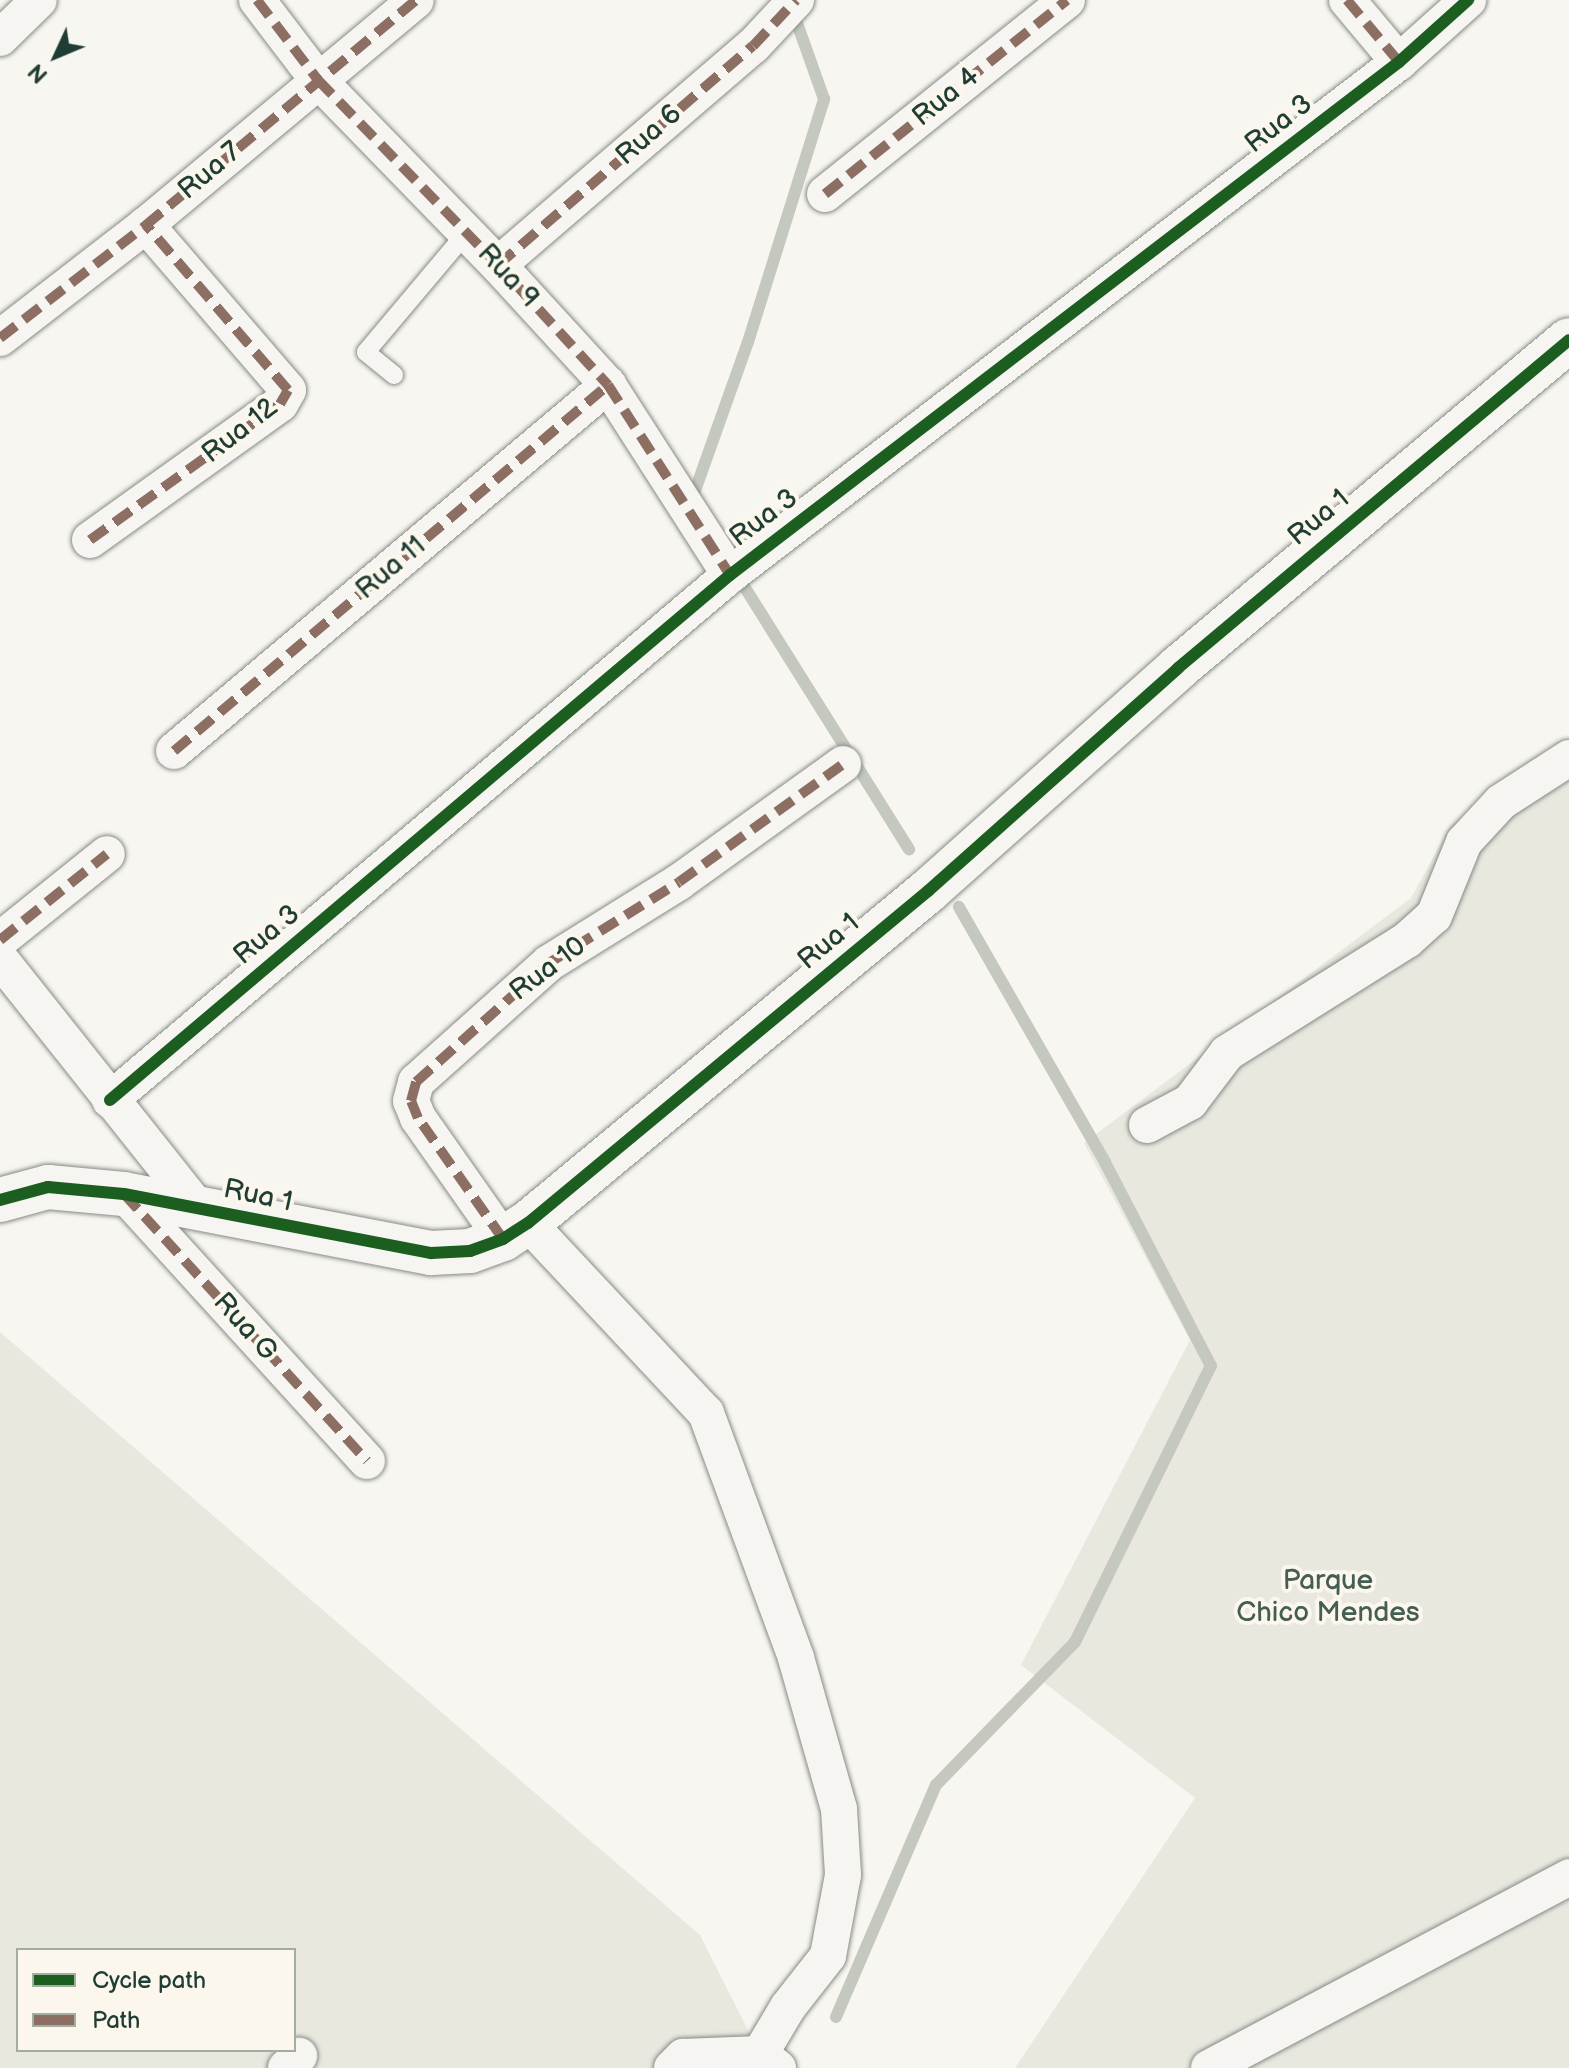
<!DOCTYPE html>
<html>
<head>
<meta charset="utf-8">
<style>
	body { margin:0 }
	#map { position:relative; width:1569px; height:2068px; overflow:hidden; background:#f8f6f0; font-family:"Balsamiq Sans",sans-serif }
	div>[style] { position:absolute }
	.green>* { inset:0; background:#e8e8df }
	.stream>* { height:12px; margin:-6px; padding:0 6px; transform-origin:6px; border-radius:6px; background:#c4c8bf }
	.roads { filter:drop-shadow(0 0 2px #868b86) drop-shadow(0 0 2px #868b86) }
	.lane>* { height:18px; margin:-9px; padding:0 9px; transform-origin:9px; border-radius:9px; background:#f6f5f1 }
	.street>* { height:36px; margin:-18px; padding:0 18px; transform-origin:18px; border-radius:18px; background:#f6f5f1 }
	.secondary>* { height:44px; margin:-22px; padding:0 22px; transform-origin:22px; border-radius:22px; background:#f6f5f1 }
	.quiet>* { height:10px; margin-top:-5px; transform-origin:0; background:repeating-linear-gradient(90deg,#8d6e63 0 20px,transparent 0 30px) }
	.cycleway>* { height:12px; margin:-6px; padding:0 6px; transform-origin:6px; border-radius:6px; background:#1b5e20 }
	span { translate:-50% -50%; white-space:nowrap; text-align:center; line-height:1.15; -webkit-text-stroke:8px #fbf7ec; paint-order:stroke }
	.street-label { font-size:28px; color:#1f3d34 }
	.park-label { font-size:28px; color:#455d53 }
	.legend { position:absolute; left:16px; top:1948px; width:280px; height:104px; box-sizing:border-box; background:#fbf7ec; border:2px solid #a3ada2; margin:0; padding:10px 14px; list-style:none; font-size:24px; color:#1f3d34 }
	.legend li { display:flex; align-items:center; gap:16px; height:40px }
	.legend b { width:40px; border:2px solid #a3ada2 }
	.north { position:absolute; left:16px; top:16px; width:80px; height:80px; -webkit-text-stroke:6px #fbf7ec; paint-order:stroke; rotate:226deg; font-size:22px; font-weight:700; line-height:32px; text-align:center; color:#1f3d34 }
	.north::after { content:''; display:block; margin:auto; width:28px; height:36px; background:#1f3d34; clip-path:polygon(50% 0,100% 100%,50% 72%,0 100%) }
</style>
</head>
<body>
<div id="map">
	<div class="green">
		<div style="clip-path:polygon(1569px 744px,1569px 2068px,1015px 2068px,1195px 1798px,1021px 1665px,1190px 1340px,1084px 1143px,1411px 898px,1451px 825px)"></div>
		<div style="clip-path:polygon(evenodd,0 1332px,700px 1935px,760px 2054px,781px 2068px,0 2068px,0 1332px,18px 1950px,294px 1950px,294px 2050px,18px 2050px,18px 1950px)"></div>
	</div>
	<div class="stream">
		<div style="left:691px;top:502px;width:170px;rotate:-70.4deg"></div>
		<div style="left:748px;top:342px;width:255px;rotate:-72.6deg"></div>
		<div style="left:824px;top:99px;width:92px;rotate:-109.6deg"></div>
		<div style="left:737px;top:575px;width:324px;rotate:57.9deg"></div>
		<div style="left:836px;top:2017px;width:253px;rotate:-66.7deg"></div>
		<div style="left:936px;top:1785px;width:199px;rotate:-45.8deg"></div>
		<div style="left:1075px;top:1642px;width:308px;rotate:-63.8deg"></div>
		<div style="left:1211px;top:1366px;width:230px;rotate:-117.5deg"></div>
		<div style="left:1105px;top:1162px;width:294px;rotate:-119.8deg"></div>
	</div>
	<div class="roads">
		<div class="lane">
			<div style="left:394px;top:375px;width:36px;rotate:-141deg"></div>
			<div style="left:366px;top:352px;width:157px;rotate:-49.9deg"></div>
		</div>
		<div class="street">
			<div style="left:257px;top:0;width:101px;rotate:52.7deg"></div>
			<div style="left:318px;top:80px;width:258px;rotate:45.8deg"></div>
			<div style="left:498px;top:265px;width:163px;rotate:47.5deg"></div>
			<div style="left:608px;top:385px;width:226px;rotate:57.3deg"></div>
			<div style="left:1347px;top:0;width:81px;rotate:50deg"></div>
			<div style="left:0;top:38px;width:54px;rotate:-44.3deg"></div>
			<div style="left:825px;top:194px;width:310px;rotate:-38.7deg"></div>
			<div style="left:498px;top:265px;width:336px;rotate:-40.7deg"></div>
			<div style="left:753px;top:46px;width:63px;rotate:-46.9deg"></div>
			<div style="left:0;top:338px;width:185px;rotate:-37.7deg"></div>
			<div style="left:146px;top:225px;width:351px;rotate:-39.8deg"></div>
			<div style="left:90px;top:540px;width:234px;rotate:-35.6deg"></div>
			<div style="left:280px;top:404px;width:16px;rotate:-60deg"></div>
			<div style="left:288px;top:390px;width:218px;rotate:-130.7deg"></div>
			<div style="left:174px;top:751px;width:568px;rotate:-40.14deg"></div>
			<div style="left:0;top:940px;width:137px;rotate:-38.8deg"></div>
			<div style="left:0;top:959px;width:317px;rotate:51.5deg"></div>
			<div style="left:110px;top:1100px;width:812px;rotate:-40.26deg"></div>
			<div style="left:730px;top:575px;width:843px;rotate:-37.48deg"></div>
			<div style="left:1399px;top:62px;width:93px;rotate:-41.9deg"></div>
			<div style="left:1147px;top:1125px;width:49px;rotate:-28.1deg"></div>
			<div style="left:1190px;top:1102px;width:61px;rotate:-52.9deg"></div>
			<div style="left:1227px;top:1053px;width:213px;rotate:-32.1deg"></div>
			<div style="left:1407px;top:940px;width:36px;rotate:-42deg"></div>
			<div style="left:1434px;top:916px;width:80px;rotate:-67.9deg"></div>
			<div style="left:1464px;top:842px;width:54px;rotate:-47.2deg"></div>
			<div style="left:1501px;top:802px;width:81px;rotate:-32.9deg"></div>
			<div style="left:124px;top:1194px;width:361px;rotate:47.7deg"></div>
			<div style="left:528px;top:1223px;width:260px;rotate:46.9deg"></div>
			<div style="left:706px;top:1413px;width:261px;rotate:69.8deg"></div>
			<div style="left:796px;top:1658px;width:157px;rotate:74.1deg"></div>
			<div style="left:839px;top:1809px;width:66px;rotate:86.5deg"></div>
			<div style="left:843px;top:1875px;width:82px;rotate:100.5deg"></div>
			<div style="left:828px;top:1956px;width:65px;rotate:128.1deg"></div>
			<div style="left:788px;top:2007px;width:55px;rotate:120.8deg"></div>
			<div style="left:503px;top:1239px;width:148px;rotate:-125.1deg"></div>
			<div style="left:418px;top:1118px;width:18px;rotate:-112deg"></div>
			<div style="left:411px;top:1101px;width:20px;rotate:-75deg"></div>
			<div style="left:416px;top:1082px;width:178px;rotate:-41.8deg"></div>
			<div style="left:549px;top:963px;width:153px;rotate:-31.9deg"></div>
			<div style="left:679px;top:882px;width:202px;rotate:-35.7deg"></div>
			<div style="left:286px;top:2068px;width:18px;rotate:-43deg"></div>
			<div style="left:672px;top:2068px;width:16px;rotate:-45deg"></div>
			<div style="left:683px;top:2057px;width:77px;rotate:-2.2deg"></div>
			<div style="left:760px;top:2054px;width:23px;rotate:38deg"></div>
			<div style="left:1209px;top:2068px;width:408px;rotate:-27.9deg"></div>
		</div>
		<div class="secondary">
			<div style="left:0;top:1200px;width:50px;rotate:-15.2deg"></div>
			<div style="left:48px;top:1187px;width:76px;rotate:5.3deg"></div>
			<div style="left:124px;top:1194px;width:313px;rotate:10.9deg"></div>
			<div style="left:431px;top:1253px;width:39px;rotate:-3deg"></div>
			<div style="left:470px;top:1251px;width:35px;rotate:-20deg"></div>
			<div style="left:503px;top:1239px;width:30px;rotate:-33deg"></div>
			<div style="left:528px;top:1223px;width:520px;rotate:-39.69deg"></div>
			<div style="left:928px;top:891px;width:335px;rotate:-41.7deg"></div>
			<div style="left:1178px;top:668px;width:510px;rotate:-39.99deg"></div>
		</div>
	</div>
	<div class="quiet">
		<div style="left:257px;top:0;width:101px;rotate:52.7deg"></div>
		<div style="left:318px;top:80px;width:258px;rotate:45.8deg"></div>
		<div style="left:498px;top:265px;width:163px;rotate:47.5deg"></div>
		<div style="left:608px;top:385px;width:226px;rotate:57.3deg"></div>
		<div style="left:1347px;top:0;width:81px;rotate:50deg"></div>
		<div style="left:825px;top:194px;width:310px;rotate:-38.7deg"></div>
		<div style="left:498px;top:265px;width:336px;rotate:-40.7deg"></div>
		<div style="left:753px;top:46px;width:63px;rotate:-46.9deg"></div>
		<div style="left:0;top:338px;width:185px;rotate:-37.7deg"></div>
		<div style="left:146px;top:225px;width:351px;rotate:-39.8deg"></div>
		<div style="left:90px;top:540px;width:234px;rotate:-35.6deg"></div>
		<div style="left:280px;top:404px;width:16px;rotate:-60deg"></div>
		<div style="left:288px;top:390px;width:218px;rotate:-130.7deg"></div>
		<div style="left:174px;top:751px;width:568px;rotate:-40.14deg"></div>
		<div style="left:0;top:940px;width:137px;rotate:-38.8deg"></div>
		<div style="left:124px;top:1194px;width:361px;rotate:47.7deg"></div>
		<div style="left:503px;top:1239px;width:148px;rotate:-125.1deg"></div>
		<div style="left:418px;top:1118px;width:18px;rotate:-112deg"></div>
		<div style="left:411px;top:1101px;width:20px;rotate:-75deg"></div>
		<div style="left:416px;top:1082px;width:178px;rotate:-41.8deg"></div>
		<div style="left:549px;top:963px;width:153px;rotate:-31.9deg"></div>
		<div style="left:679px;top:882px;width:202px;rotate:-35.7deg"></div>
	</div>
	<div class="cycleway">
		<div style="left:110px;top:1100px;width:812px;rotate:-40.26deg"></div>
		<div style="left:730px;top:575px;width:843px;rotate:-37.48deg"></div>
		<div style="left:1399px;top:62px;width:93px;rotate:-41.9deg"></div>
		<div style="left:0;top:1200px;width:50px;rotate:-15.2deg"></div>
		<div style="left:48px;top:1187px;width:76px;rotate:5.3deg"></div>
		<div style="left:124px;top:1194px;width:313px;rotate:10.9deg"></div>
		<div style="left:431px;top:1253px;width:39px;rotate:-3deg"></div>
		<div style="left:470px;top:1251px;width:35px;rotate:-20deg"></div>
		<div style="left:503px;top:1239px;width:30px;rotate:-33deg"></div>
		<div style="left:528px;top:1223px;width:520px;rotate:-39.69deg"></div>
		<div style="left:928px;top:891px;width:335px;rotate:-41.7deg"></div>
		<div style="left:1178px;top:668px;width:510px;rotate:-39.99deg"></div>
	</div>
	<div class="street-label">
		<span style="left:946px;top:97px;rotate:-39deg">Rua 4</span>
		<span style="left:1279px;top:124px;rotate:-38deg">Rua 3</span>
		<span style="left:649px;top:135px;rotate:-41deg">Rua 6</span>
		<span style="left:210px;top:171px;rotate:-40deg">Rua 7</span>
		<span style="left:508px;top:276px;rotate:47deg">Rua 9</span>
		<span style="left:240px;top:431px;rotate:-38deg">Rua 12</span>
		<span style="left:764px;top:518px;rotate:-37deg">Rua 3</span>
		<span style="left:1319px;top:518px;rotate:-40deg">Rua 1</span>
		<span style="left:391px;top:568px;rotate:-40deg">Rua 11</span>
		<span style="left:267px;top:935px;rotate:-40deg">Rua 3</span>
		<span style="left:829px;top:942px;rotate:-40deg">Rua 1</span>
		<span style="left:548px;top:969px;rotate:-37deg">Rua 10</span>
		<span style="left:258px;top:1196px;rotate:12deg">Rua 1</span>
		<span style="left:245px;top:1327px;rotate:48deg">Rua G</span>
	</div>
	<div class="park-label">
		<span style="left:1328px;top:1597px">Parque<br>Chico Mendes</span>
	</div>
	<ul class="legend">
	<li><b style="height:10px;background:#1b5e20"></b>Cycle path</li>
	<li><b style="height:10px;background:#8d6e63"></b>Path</li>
	</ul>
	<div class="north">N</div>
</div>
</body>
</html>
